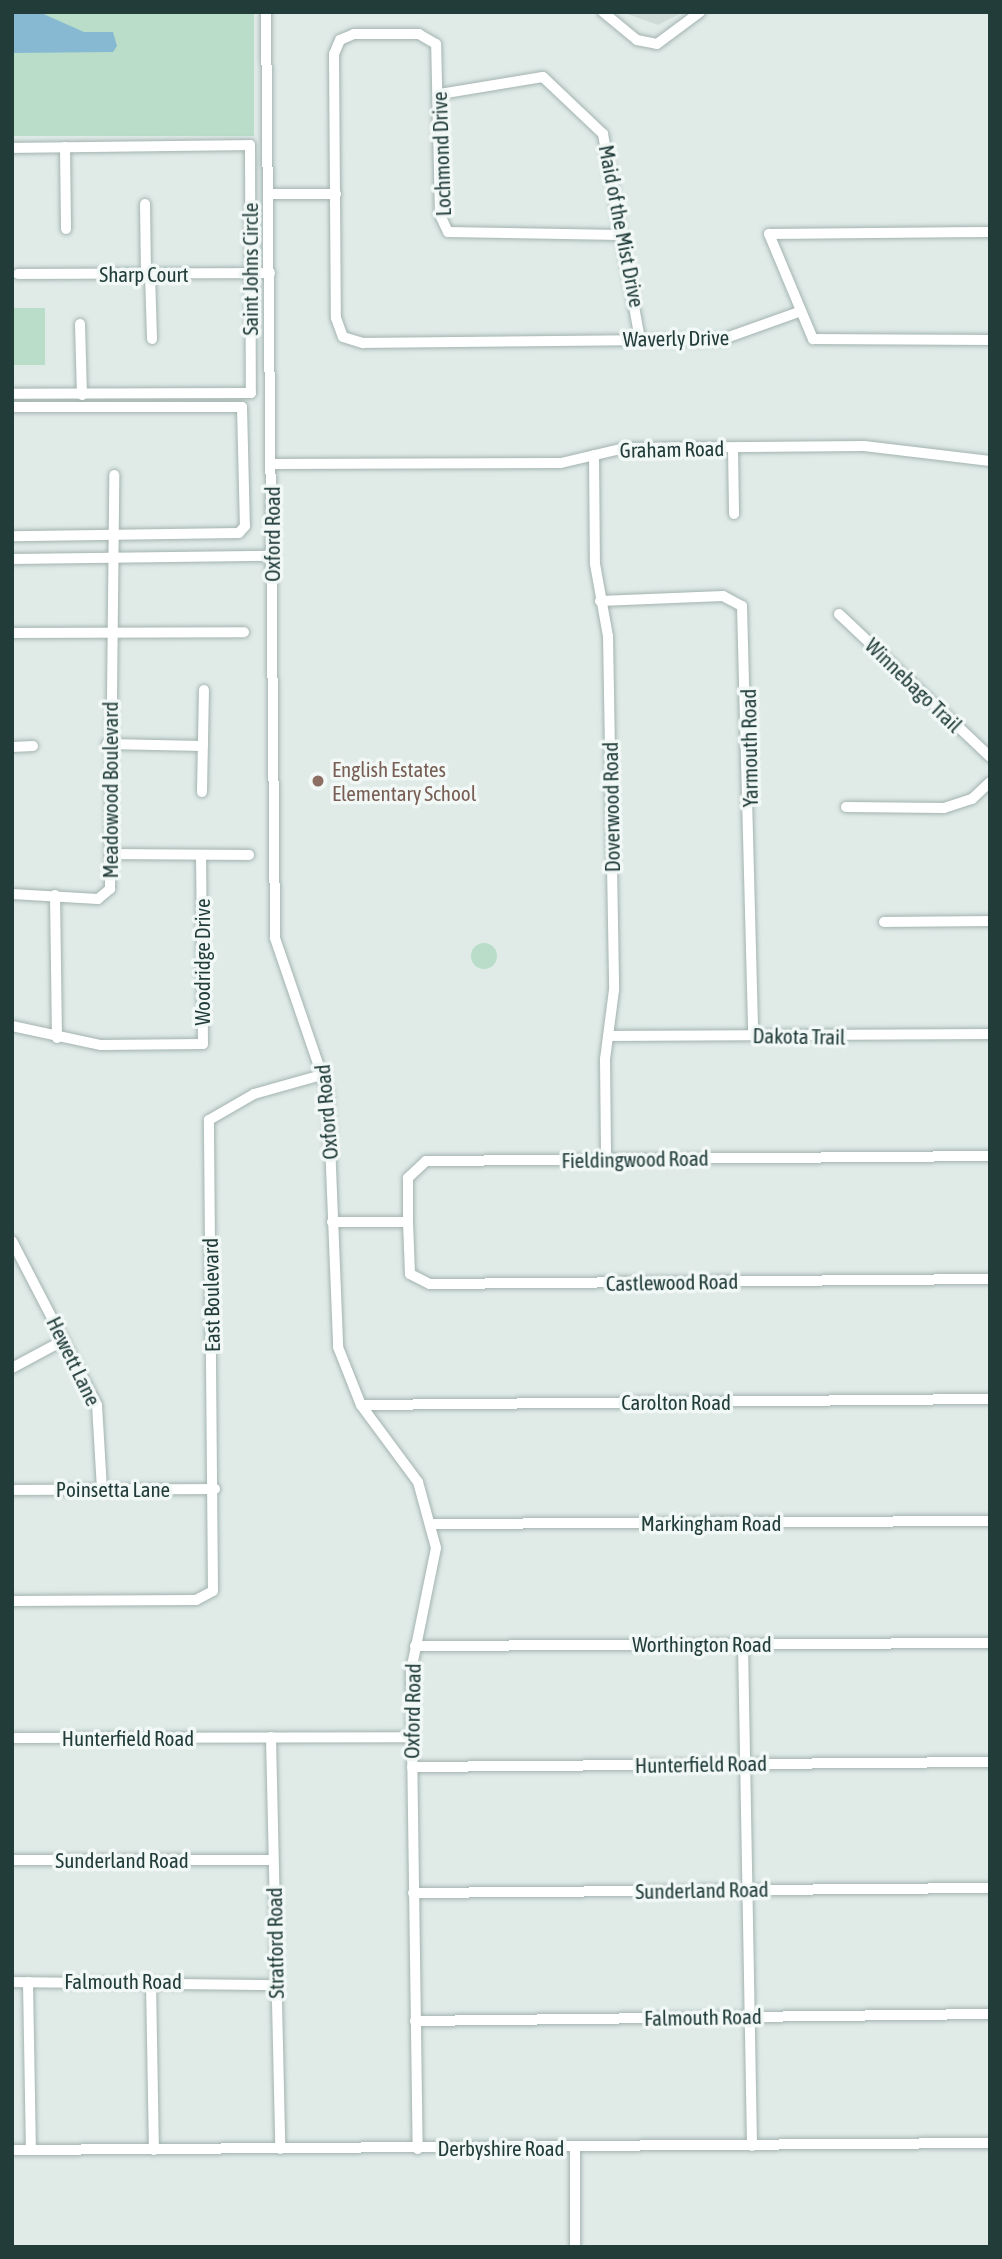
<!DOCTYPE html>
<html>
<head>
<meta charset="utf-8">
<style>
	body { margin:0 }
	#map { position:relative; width:1002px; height:2259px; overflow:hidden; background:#e0ebe8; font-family:"Asap Condensed",sans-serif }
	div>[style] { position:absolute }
	.built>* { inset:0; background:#cfdbd7 }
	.green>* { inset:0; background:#b9ddc8; transform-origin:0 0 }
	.round { border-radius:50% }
	.water>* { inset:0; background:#87bad2 }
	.roads { filter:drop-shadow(0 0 2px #a3b3b0) drop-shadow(0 0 2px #a3b3b0) }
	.minor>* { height:10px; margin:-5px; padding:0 5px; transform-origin:5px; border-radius:5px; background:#fff }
	.dots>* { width:19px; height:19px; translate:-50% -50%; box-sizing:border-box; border:4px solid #f1f8f6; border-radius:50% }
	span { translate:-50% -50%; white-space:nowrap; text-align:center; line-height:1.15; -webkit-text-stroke:7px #f1f8f6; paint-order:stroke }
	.street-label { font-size:21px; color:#213c39 }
	.education-label { font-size:21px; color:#785e54 }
	.left { translate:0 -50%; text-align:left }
	.frame { position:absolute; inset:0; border:14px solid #213c39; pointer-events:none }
</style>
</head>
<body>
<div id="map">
	<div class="built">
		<div style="clip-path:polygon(622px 12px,683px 12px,658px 25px)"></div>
	</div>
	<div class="green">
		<div style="left:12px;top:12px;width:242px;height:124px"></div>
		<div style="left:12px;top:308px;width:33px;height:57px"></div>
		<div class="round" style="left:471px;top:943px;width:26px;height:26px"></div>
	</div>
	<div class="water">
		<div style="clip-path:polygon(12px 12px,39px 12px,84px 32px,113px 32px,117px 46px,113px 52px,12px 53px)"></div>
	</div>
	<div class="roads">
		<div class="minor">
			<div style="left:266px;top:12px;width:926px;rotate:89.44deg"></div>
			<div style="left:275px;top:938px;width:164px;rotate:71.1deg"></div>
			<div style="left:328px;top:1093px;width:254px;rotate:87.7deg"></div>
			<div style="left:338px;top:1347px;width:62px;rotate:68.4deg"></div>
			<div style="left:361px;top:1405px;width:96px;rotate:53.5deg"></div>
			<div style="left:418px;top:1482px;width:68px;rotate:74.7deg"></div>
			<div style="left:436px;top:1548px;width:126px;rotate:101.5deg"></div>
			<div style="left:411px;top:1671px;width:478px;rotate:89.2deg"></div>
			<div style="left:603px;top:12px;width:44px;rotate:39.5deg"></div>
			<div style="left:637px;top:40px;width:20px;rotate:11deg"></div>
			<div style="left:657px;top:44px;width:54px;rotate:-36.7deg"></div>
			<div style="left:440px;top:94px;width:104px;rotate:-9.4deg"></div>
			<div style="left:543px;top:77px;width:83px;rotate:43.5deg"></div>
			<div style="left:603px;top:134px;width:209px;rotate:79.8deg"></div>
			<div style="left:65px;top:147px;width:82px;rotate:89.3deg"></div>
			<div style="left:12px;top:148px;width:238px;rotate:-0.7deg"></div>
			<div style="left:250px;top:145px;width:248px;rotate:89.8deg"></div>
			<div style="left:251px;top:393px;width:239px;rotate:179.8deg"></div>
			<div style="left:270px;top:194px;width:66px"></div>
			<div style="left:145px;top:204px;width:70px;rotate:89.2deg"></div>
			<div style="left:990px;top:232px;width:221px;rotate:179.5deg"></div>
			<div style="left:769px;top:234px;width:114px;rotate:67.3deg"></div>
			<div style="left:813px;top:339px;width:177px;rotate:0.3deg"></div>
			<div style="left:621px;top:235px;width:173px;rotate:-179deg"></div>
			<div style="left:448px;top:232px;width:19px;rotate:-115deg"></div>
			<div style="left:440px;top:215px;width:171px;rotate:-91.3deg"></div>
			<div style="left:436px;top:44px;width:20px;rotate:-150deg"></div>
			<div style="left:419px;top:34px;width:65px;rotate:180deg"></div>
			<div style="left:354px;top:34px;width:15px;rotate:157deg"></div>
			<div style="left:340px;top:40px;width:15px;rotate:113deg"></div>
			<div style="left:334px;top:54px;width:264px;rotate:89.6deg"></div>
			<div style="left:336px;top:318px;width:20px;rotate:70deg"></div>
			<div style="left:343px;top:337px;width:21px;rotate:17deg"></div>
			<div style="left:363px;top:343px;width:360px;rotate:-0.6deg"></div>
			<div style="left:723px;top:339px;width:81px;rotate:-19.6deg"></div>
			<div style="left:18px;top:274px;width:252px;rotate:-0.2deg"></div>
			<div style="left:150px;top:274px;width:65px;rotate:88.2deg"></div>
			<div style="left:80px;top:324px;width:71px;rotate:88.4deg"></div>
			<div style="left:12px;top:407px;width:230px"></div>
			<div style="left:242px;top:407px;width:119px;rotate:88.6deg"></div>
			<div style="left:245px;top:526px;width:9px;rotate:131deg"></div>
			<div style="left:239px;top:533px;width:227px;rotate:179.2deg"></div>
			<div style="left:733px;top:448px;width:66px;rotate:89.1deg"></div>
			<div style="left:594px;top:455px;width:109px;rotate:89.5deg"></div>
			<div style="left:595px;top:564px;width:73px;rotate:79.8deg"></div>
			<div style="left:608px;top:636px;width:354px;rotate:89deg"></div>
			<div style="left:614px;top:990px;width:70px;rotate:97.4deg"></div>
			<div style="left:605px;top:1059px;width:100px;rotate:89.4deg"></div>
			<div style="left:272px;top:464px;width:289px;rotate:-0.2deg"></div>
			<div style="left:561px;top:463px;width:66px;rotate:-13.2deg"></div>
			<div style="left:625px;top:448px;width:239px;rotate:-0.5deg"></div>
			<div style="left:864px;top:446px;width:127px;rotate:6.8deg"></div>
			<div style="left:12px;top:559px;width:260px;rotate:-0.7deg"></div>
			<div style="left:600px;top:601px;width:123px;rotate:-2.3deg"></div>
			<div style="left:723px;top:596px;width:21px;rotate:28deg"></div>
			<div style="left:742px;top:606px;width:429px;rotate:88.5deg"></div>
			<div style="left:839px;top:614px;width:208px;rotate:43.4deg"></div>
			<div style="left:12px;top:633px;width:232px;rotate:-0.2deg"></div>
			<div style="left:107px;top:744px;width:96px;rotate:1.2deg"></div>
			<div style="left:12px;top:747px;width:21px;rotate:-3deg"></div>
			<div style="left:202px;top:792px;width:102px;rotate:-88.9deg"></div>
			<div style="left:846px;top:807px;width:98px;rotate:0.6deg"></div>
			<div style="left:944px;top:808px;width:29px;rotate:-18deg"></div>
			<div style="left:972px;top:799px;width:25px;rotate:-43deg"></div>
			<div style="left:110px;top:854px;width:139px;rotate:0.4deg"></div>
			<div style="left:12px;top:894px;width:86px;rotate:3.3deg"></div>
			<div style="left:98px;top:899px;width:16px;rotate:-40deg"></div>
			<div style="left:110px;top:889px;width:414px;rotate:-89.4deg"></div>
			<div style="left:55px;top:895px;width:143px;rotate:89.2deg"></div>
			<div style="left:884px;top:922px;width:106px;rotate:-0.5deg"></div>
			<div style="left:12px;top:1026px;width:91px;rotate:12.1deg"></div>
			<div style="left:101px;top:1045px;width:102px;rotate:-0.6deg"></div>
			<div style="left:203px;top:1044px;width:189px;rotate:-90.6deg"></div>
			<div style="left:608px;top:1036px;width:382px;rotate:-0.3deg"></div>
			<div style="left:990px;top:1156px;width:564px;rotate:179.49deg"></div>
			<div style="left:426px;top:1161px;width:25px;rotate:137deg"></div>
			<div style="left:408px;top:1178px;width:44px;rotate:90deg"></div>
			<div style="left:408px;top:1222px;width:52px;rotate:87.8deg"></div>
			<div style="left:410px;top:1274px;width:22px;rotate:27deg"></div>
			<div style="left:430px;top:1284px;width:560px;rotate:-0.51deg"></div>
			<div style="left:332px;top:1222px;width:76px"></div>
			<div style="left:12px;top:1241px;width:185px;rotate:62.6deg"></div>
			<div style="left:97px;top:1405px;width:84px;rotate:86.6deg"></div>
			<div style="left:12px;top:1368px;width:59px;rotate:-28.3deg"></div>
			<div style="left:361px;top:1405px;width:629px;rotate:-0.55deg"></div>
			<div style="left:12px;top:1490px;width:203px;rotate:-0.3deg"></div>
			<div style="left:433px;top:1524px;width:557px;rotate:-0.31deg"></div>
			<div style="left:12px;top:1601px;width:184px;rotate:-0.3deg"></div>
			<div style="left:196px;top:1600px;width:19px;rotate:-28deg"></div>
			<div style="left:213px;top:1591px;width:471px;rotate:-90.5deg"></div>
			<div style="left:209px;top:1120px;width:52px;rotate:-30deg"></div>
			<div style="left:254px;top:1094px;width:74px;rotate:-15.7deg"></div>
			<div style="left:743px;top:1644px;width:502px;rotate:88.97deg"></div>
			<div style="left:415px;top:1646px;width:575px;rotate:-0.3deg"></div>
			<div style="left:271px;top:1737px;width:412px;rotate:88.7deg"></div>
			<div style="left:12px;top:1738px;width:399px;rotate:-0.1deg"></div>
			<div style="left:412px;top:1767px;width:578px;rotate:-0.5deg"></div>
			<div style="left:12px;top:1860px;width:261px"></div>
			<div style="left:413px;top:1893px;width:577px;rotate:-0.5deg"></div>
			<div style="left:12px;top:1982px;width:264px;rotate:0.7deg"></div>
			<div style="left:28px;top:1982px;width:168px;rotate:89deg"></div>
			<div style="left:151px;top:1982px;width:168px;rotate:89deg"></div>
			<div style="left:415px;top:2021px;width:575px;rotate:-0.7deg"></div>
			<div style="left:575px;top:2148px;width:99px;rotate:90deg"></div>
			<div style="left:12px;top:2150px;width:978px;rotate:-0.41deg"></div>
		</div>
	</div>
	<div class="dots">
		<div style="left:318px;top:781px;background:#8d6e63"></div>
	</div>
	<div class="street-label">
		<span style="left:441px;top:154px;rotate:-92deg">Lochmond Drive</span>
		<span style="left:622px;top:226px;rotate:79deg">Maid of the Mist Drive</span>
		<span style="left:250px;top:269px;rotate:-90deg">Saint Johns Circle</span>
		<span style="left:144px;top:274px">Sharp Court</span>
		<span style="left:676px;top:338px;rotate:-1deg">Waverly Drive</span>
		<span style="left:672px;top:449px;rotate:-1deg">Graham Road</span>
		<span style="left:272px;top:534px;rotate:-90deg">Oxford Road</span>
		<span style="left:914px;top:685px;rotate:44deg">Winnebago Trail</span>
		<span style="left:749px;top:748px;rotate:-91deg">Yarmouth Road</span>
		<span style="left:110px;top:790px;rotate:-90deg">Meadowood Boulevard</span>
		<span style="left:611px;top:807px;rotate:-91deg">Doverwood Road</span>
		<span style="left:202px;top:962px;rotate:-90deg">Woodridge Drive</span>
		<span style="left:799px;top:1036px;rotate:1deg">Dakota Trail</span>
		<span style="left:326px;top:1112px;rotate:-95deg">Oxford Road</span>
		<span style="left:635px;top:1159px;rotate:-1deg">Fieldingwood Road</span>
		<span style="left:672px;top:1282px;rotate:-1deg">Castlewood Road</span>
		<span style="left:211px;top:1295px;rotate:-91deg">East Boulevard</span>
		<span style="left:74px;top:1361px;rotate:64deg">Hewett Lane</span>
		<span style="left:676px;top:1402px">Carolton Road</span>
		<span style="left:113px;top:1489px">Poinsetta Lane</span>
		<span style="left:711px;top:1523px">Markingham Road</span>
		<span style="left:702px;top:1644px">Worthington Road</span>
		<span style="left:412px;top:1711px;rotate:-89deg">Oxford Road</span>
		<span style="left:128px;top:1738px">Hunterfield Road</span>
		<span style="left:701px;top:1764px;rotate:-1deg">Hunterfield Road</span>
		<span style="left:122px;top:1860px">Sunderland Road</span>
		<span style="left:702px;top:1890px;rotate:-1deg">Sunderland Road</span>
		<span style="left:275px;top:1943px;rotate:-91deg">Stratford Road</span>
		<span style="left:123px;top:1981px">Falmouth Road</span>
		<span style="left:703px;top:2017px;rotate:-1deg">Falmouth Road</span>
		<span style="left:501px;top:2148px">Derbyshire Road</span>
	</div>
	<div class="education-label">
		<span class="left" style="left:332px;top:781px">English Estates<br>Elementary School</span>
	</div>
	<div class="frame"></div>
</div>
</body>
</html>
